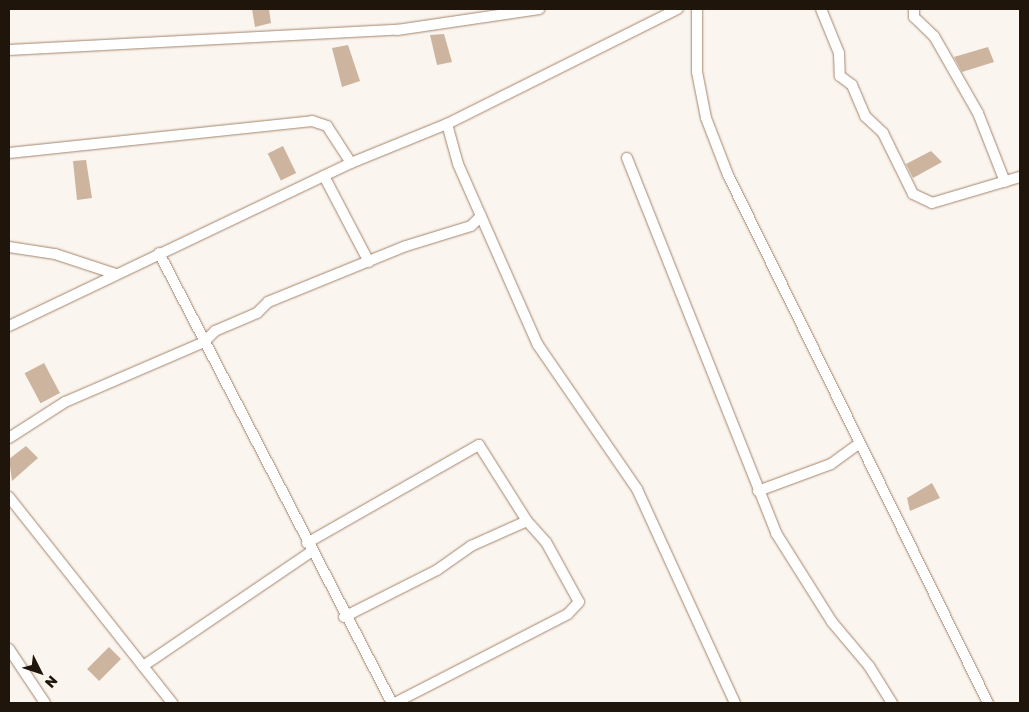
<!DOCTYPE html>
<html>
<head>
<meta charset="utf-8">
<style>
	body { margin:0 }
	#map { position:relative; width:1029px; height:712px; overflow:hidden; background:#fbf5ef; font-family:"Golos Text",sans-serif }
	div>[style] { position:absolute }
	.building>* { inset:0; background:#cdb49e; transform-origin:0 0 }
	.roads { filter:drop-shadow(0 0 1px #a2856c) drop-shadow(0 0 1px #a2856c) }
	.minor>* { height:10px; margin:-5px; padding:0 5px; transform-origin:5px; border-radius:5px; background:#fff }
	span { translate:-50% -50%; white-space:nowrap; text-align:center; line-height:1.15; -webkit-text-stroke:4.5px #fbf5ef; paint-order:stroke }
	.frame { position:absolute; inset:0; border:10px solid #1f150b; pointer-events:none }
	.north { position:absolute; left:15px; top:647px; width:50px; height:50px; -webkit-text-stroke:4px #fbf5ef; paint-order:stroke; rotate:131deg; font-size:14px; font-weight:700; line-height:20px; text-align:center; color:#1f150b }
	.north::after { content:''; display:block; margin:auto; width:18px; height:22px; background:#1f150b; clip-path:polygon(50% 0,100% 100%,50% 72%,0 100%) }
</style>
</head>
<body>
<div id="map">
	<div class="building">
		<div style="clip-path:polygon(252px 9px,269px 9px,271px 23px,255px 27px)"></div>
		<div style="clip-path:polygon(444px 34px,452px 62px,437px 65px,430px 35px)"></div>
		<div style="clip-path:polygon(348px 45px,360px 81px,342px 87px,332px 48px)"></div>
		<div style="clip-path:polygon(988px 47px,994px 62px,962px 72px,954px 57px)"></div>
		<div style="left:283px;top:146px;width:30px;height:17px;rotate:64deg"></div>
		<div style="clip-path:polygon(931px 151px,942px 162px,913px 178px,906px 164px)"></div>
		<div style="clip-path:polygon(86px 160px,92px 198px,77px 200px,73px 161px)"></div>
		<div style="left:44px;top:363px;width:34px;height:22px;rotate:62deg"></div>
		<div style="clip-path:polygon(26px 446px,38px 458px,12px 481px,9px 459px)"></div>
		<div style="clip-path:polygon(932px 483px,940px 498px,910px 511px,907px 498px)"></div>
		<div style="left:109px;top:647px;width:17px;height:31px;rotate:45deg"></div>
	</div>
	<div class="roads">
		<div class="minor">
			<div style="left:697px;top:9px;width:63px;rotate:90deg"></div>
			<div style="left:697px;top:72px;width:47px;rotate:78.9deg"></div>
			<div style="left:706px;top:118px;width:61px;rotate:68.9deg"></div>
			<div style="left:728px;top:175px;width:589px;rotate:63.78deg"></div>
			<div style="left:821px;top:9px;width:48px;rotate:67.8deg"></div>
			<div style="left:839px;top:53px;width:23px;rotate:88deg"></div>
			<div style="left:840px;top:76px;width:15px;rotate:37deg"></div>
			<div style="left:852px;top:85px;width:34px;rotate:67deg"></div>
			<div style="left:865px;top:116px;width:25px;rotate:43deg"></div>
			<div style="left:883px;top:133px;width:68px;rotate:63.8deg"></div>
			<div style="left:913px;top:194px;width:21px;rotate:25deg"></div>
			<div style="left:932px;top:203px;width:92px;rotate:-16.5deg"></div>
			<div style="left:914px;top:9px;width:8px;rotate:90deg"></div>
			<div style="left:914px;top:17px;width:28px;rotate:44deg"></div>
			<div style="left:934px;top:36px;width:89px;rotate:60.3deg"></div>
			<div style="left:978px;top:113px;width:74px;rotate:68.6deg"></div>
			<div style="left:9px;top:50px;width:389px;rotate:-3deg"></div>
			<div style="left:397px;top:30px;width:144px;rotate:-8.4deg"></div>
			<div style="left:447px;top:124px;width:41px;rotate:74.6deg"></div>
			<div style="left:458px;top:164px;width:198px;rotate:66.2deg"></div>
			<div style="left:538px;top:345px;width:175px;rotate:55.5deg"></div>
			<div style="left:637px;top:489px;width:235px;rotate:65.4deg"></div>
			<div style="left:9px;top:153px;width:305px;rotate:-6deg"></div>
			<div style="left:312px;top:121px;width:16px;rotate:18deg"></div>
			<div style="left:327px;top:126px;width:44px;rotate:57deg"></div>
			<div style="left:627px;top:158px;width:404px;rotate:68.3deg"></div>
			<div style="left:776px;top:533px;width:105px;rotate:57.8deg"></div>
			<div style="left:832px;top:622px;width:57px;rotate:49.9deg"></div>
			<div style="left:869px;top:666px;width:44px;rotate:58.1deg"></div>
			<div style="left:324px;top:176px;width:97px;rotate:62.4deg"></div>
			<div style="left:9px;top:247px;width:47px;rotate:8.7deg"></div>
			<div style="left:55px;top:254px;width:64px;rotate:18.2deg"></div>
			<div style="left:159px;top:253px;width:507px;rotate:62.63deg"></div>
			<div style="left:9px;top:326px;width:379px;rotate:-25.5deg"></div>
			<div style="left:351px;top:163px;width:104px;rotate:-22.1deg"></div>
			<div style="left:447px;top:124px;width:258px;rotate:-26.5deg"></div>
			<div style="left:9px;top:438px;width:67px;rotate:-32.7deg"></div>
			<div style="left:65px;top:402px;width:151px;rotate:-23.3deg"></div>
			<div style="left:204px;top:342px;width:16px;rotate:-45deg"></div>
			<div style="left:215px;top:331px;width:46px;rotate:-23.2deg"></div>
			<div style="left:257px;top:313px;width:16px;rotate:-45deg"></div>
			<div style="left:268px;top:302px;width:149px;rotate:-22.1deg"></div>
			<div style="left:406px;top:246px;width:68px;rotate:-17.1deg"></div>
			<div style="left:471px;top:226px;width:14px;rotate:-45deg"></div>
			<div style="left:758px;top:491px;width:78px;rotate:-20.3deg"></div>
			<div style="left:831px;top:464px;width:34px;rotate:-36deg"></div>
			<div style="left:9px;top:497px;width:263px;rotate:51.6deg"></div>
			<div style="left:307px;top:543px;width:198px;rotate:-29.7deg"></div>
			<div style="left:479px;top:445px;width:90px;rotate:57.7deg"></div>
			<div style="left:344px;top:617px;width:104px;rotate:-26.8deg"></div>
			<div style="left:437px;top:570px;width:42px;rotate:-35.2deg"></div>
			<div style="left:471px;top:546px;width:61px;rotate:-24.1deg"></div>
			<div style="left:527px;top:521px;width:28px;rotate:48deg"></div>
			<div style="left:546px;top:542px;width:68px;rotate:61.2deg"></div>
			<div style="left:579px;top:602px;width:16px;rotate:133deg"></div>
			<div style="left:568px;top:614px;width:195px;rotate:152.8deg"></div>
			<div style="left:9px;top:649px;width:65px;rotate:56.3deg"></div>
			<div style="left:143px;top:666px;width:203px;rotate:-34.2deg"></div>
		</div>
	</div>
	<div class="frame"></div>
	<div class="north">N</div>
</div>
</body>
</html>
